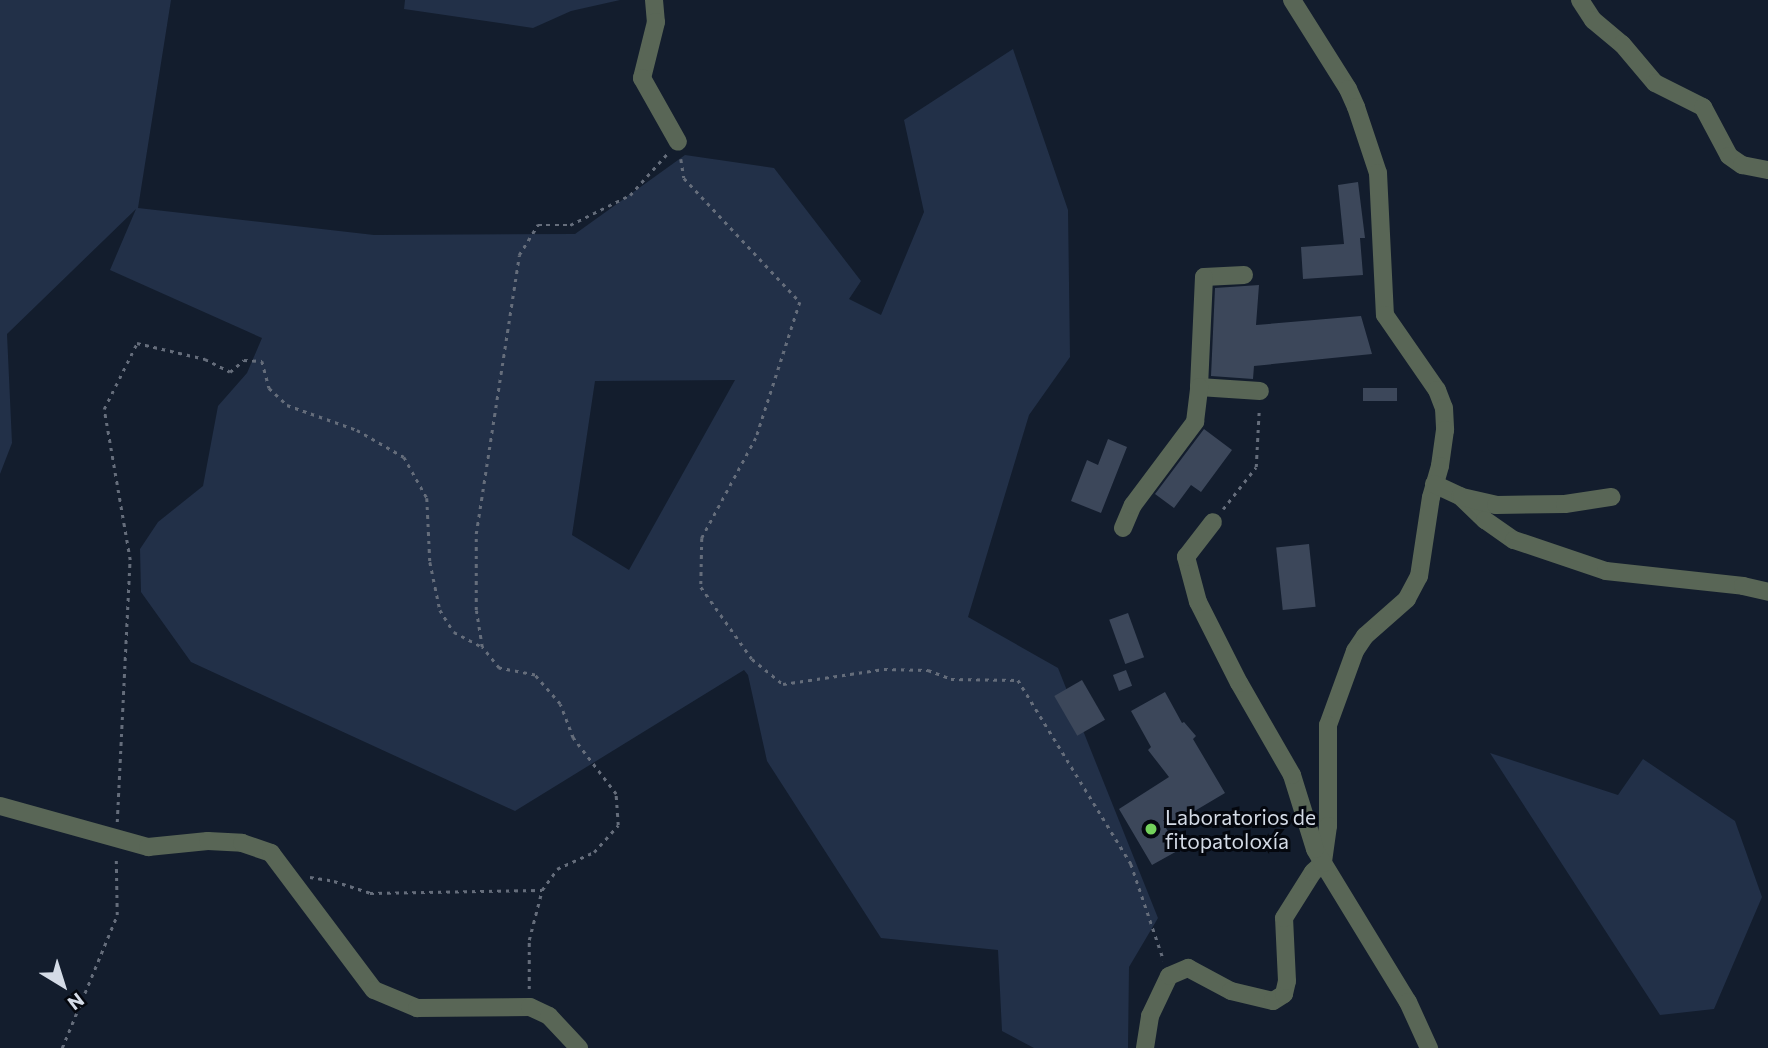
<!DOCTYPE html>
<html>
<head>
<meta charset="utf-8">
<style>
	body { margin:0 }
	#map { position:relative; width:1768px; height:1048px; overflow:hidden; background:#131d2d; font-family:Commissioner,sans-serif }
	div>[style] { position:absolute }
	.green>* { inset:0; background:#223048 }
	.building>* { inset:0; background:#3c475a; transform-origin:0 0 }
	.path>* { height:2.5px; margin-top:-1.25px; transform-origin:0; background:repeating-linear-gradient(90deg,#656d7b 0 3.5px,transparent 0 8.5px) }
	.minor>* { height:18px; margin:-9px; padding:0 9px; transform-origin:9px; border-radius:9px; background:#596656 }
	.dots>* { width:19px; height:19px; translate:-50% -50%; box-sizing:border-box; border:4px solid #04070e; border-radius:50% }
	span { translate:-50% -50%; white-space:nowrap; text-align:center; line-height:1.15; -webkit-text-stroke:6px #04070e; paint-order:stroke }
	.poi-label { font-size:21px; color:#d4dbe6 }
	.left { translate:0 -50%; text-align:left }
	.north { position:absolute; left:28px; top:950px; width:70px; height:70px; -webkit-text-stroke:5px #04070e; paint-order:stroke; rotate:142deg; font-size:19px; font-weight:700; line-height:28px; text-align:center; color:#d4dbe6 }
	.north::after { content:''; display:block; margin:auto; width:24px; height:32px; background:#d4dbe6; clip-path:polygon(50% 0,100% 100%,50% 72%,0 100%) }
</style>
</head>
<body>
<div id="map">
	<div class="green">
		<div style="clip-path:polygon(evenodd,0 0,171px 0,138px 208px,374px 235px,575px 234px,685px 155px,774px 168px,861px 281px,849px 299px,881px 315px,924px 212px,904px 120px,1013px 49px,1068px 210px,1070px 357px,1029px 415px,968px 617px,1058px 668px,1158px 918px,1129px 967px,1128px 1048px,1034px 1048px,1002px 1031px,998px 950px,881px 938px,767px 761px,748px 675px,744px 670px,515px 811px,191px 662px,141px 592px,140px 549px,158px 522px,203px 486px,218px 406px,247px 373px,262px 338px,110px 270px,136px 209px,7px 334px,12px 443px,0 474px,0 0,735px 380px,629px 570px,572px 535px,595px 381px,735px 380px)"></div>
		<div style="clip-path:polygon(405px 0,620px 0,571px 11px,533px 28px,404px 9px)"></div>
		<div style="clip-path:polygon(1490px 753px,1618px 795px,1643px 759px,1735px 821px,1762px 897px,1714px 1009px,1660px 1015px)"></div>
	</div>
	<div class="building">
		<div style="clip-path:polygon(1358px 182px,1365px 238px,1360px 238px,1363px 275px,1303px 279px,1301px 247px,1344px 244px,1338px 185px)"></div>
		<div style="clip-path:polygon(1259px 285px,1256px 325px,1361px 316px,1372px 354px,1254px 366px,1253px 379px,1211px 376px,1215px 288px)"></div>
		<div style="left:1397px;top:388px;width:13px;height:34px;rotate:90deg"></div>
		<div style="clip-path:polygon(1204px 429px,1232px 450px,1201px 492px,1191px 485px,1174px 508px,1155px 494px)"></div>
		<div style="clip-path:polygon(1108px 439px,1127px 447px,1101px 513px,1071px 501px,1087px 460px,1098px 465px)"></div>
		<div style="left:1309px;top:544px;width:63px;height:33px;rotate:84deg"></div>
		<div style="left:1128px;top:613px;width:47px;height:20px;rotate:70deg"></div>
		<div style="left:1126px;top:670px;width:17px;height:14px;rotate:69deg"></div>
		<div style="left:1082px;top:680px;width:46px;height:32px;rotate:60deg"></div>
		<div style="clip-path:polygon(1165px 692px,1182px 723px,1184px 722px,1196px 736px,1193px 739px,1225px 793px,1166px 828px,1179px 850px,1152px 865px,1119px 809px,1169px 777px,1148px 750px,1151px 747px,1131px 711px)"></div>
	</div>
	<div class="path">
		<div style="left:681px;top:159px;width:19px;rotate:81deg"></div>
		<div style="left:684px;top:178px;width:170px;rotate:46.9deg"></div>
		<div style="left:800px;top:302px;width:143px;rotate:107.9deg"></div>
		<div style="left:756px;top:438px;width:114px;rotate:118.4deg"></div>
		<div style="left:702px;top:538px;width:49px;rotate:91.2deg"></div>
		<div style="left:701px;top:587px;width:88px;rotate:54.7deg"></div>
		<div style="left:752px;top:659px;width:40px;rotate:39deg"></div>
		<div style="left:783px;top:684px;width:102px;rotate:-8.4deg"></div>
		<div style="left:884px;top:669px;width:44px;rotate:1.3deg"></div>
		<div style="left:928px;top:670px;width:25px;rotate:21deg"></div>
		<div style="left:951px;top:679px;width:67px;rotate:0.9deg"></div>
		<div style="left:1018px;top:680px;width:216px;rotate:58.4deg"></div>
		<div style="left:1131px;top:864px;width:102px;rotate:71.2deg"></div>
		<div style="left:1223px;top:509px;width:53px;rotate:-51.8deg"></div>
		<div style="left:1256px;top:467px;width:58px;rotate:-87deg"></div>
		<div style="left:117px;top:822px;width:262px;rotate:-87.2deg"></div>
		<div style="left:130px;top:560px;width:153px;rotate:-99.8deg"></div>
		<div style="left:104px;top:409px;width:74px;rotate:-63.4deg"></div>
		<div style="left:137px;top:343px;width:70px;rotate:13.2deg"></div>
		<div style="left:205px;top:359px;width:28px;rotate:27deg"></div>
		<div style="left:230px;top:372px;width:18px;rotate:-41deg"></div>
		<div style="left:244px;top:360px;width:18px;rotate:3deg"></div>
		<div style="left:262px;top:361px;width:28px;rotate:75deg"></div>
		<div style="left:269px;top:388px;width:25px;rotate:43deg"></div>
		<div style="left:287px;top:405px;width:74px;rotate:19.7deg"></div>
		<div style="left:357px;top:430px;width:54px;rotate:29.9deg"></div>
		<div style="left:404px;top:457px;width:47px;rotate:60.7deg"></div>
		<div style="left:427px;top:498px;width:64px;rotate:87.3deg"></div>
		<div style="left:430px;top:562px;width:49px;rotate:78.2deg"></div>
		<div style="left:440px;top:610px;width:26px;rotate:58deg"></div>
		<div style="left:454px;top:632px;width:32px;rotate:28deg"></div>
		<div style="left:310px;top:877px;width:24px;rotate:9deg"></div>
		<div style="left:334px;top:881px;width:38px;rotate:18deg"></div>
		<div style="left:370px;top:893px;width:172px;rotate:-1deg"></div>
		<div style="left:529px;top:989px;width:49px;rotate:-90deg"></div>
		<div style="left:529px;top:940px;width:52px;rotate:-75.4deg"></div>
		<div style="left:542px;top:890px;width:26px;rotate:-54deg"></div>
		<div style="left:557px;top:869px;width:41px;rotate:-24.7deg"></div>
		<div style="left:594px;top:852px;width:36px;rotate:-48deg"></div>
		<div style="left:618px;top:825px;width:31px;rotate:-94deg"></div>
		<div style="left:616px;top:794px;width:71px;rotate:-127.5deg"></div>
		<div style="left:573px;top:738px;width:36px;rotate:-111deg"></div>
		<div style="left:560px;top:704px;width:38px;rotate:-131deg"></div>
		<div style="left:535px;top:675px;width:37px;rotate:-169deg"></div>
		<div style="left:499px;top:668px;width:27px;rotate:-129deg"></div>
		<div style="left:482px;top:647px;width:37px;rotate:-99deg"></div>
		<div style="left:476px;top:610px;width:76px;rotate:-90deg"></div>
		<div style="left:476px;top:534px;width:282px;rotate:-81.2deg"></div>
		<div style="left:519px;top:255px;width:36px;rotate:-58deg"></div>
		<div style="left:538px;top:225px;width:32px"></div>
		<div style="left:570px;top:225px;width:67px;rotate:-26.6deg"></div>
		<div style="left:630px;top:195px;width:55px;rotate:-47.9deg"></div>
		<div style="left:62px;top:1048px;width:144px;rotate:-67.5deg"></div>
		<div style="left:117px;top:915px;width:59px;rotate:-91deg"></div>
	</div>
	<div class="minor">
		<div style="left:654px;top:0;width:22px;rotate:85deg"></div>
		<div style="left:656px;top:22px;width:58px;rotate:104deg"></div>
		<div style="left:642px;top:78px;width:73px;rotate:60.6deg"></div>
		<div style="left:1292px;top:0;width:105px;rotate:57.8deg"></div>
		<div style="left:1348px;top:89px;width:20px;rotate:66deg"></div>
		<div style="left:1356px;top:107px;width:70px;rotate:71.6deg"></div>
		<div style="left:1378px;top:173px;width:142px;rotate:87.2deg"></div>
		<div style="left:1385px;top:315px;width:91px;rotate:55.3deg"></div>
		<div style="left:1437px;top:390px;width:19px;rotate:69deg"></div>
		<div style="left:1444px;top:408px;width:22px;rotate:87deg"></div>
		<div style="left:1445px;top:430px;width:36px;rotate:98deg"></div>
		<div style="left:1440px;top:466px;width:32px;rotate:106deg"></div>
		<div style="left:1431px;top:497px;width:80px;rotate:98.6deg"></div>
		<div style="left:1419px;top:576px;width:26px;rotate:118deg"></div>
		<div style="left:1407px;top:599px;width:56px;rotate:138.6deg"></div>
		<div style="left:1365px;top:636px;width:18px;rotate:124deg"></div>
		<div style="left:1355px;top:651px;width:79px;rotate:110deg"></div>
		<div style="left:1328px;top:725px;width:101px;rotate:90deg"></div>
		<div style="left:1328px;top:826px;width:37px;rotate:98deg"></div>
		<div style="left:1323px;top:863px;width:163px;rotate:58.6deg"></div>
		<div style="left:1408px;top:1002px;width:51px;rotate:65.5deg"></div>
		<div style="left:1580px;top:0;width:24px;rotate:57deg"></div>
		<div style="left:1593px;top:20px;width:38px;rotate:40deg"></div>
		<div style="left:1622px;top:44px;width:51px;rotate:49.8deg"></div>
		<div style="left:1655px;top:83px;width:54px;rotate:26.6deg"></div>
		<div style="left:1703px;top:107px;width:55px;rotate:62deg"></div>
		<div style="left:1729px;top:156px;width:16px;rotate:35deg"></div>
		<div style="left:1742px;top:165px;width:26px;rotate:11deg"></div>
		<div style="left:1244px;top:275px;width:40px;rotate:177.1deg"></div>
		<div style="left:1204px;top:277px;width:110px;rotate:92.6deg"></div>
		<div style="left:1199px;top:387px;width:61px;rotate:3.8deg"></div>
		<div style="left:1434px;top:484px;width:29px;rotate:25deg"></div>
		<div style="left:1460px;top:496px;width:35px;rotate:44deg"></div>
		<div style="left:1485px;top:520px;width:35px;rotate:35deg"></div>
		<div style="left:1514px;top:540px;width:97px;rotate:18.6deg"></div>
		<div style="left:1606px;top:571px;width:138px;rotate:6.2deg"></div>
		<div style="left:1743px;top:586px;width:26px;rotate:13deg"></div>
		<div style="left:1462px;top:497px;width:35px;rotate:13deg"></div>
		<div style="left:1496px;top:505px;width:69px;rotate:-0.8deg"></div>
		<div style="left:1565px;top:504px;width:47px;rotate:-8.7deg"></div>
		<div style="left:1123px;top:528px;width:25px;rotate:-67deg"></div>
		<div style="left:1133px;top:505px;width:104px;rotate:-53.2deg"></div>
		<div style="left:1195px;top:422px;width:35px;rotate:-83deg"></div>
		<div style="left:0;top:806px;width:154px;rotate:15.5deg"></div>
		<div style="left:148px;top:847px;width:60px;rotate:-5.7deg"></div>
		<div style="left:208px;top:841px;width:34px;rotate:3deg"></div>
		<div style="left:242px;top:843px;width:31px;rotate:19deg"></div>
		<div style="left:271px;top:853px;width:171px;rotate:53.1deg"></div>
		<div style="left:374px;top:990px;width:47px;rotate:22.7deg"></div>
		<div style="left:417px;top:1008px;width:113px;rotate:-0.5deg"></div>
		<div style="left:530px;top:1007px;width:21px;rotate:25deg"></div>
		<div style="left:549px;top:1016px;width:44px;rotate:46.8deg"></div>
		<div style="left:1145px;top:1048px;width:32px;rotate:-81deg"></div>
		<div style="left:1150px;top:1016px;width:44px;rotate:-64.6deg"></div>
		<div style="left:1169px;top:976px;width:21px;rotate:-23deg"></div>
		<div style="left:1188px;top:968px;width:49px;rotate:28.1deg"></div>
		<div style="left:1231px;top:991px;width:43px;rotate:13.4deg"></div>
		<div style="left:1273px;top:1001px;width:13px;rotate:-32deg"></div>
		<div style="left:1284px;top:994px;width:13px;rotate:-77deg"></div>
		<div style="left:1287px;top:981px;width:63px;rotate:-92.7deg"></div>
		<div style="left:1284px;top:918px;width:54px;rotate:-57.8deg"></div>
		<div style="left:1313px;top:872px;width:13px;rotate:-42deg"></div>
		<div style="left:1323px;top:863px;width:16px;rotate:-120deg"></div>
		<div style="left:1315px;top:849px;width:77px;rotate:-107.3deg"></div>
		<div style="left:1292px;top:775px;width:106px;rotate:-119.9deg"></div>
		<div style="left:1239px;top:683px;width:91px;rotate:-116.8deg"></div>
		<div style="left:1198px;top:602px;width:47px;rotate:-104.9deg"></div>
		<div style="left:1186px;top:557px;width:44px;rotate:-52.4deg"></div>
	</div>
	<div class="dots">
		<div style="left:1151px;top:829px;background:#74d25c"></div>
	</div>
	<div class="poi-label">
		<span class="left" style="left:1165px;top:829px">Laboratorios de<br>fitopatoloxía</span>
	</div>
	<div class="north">N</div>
</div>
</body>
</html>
